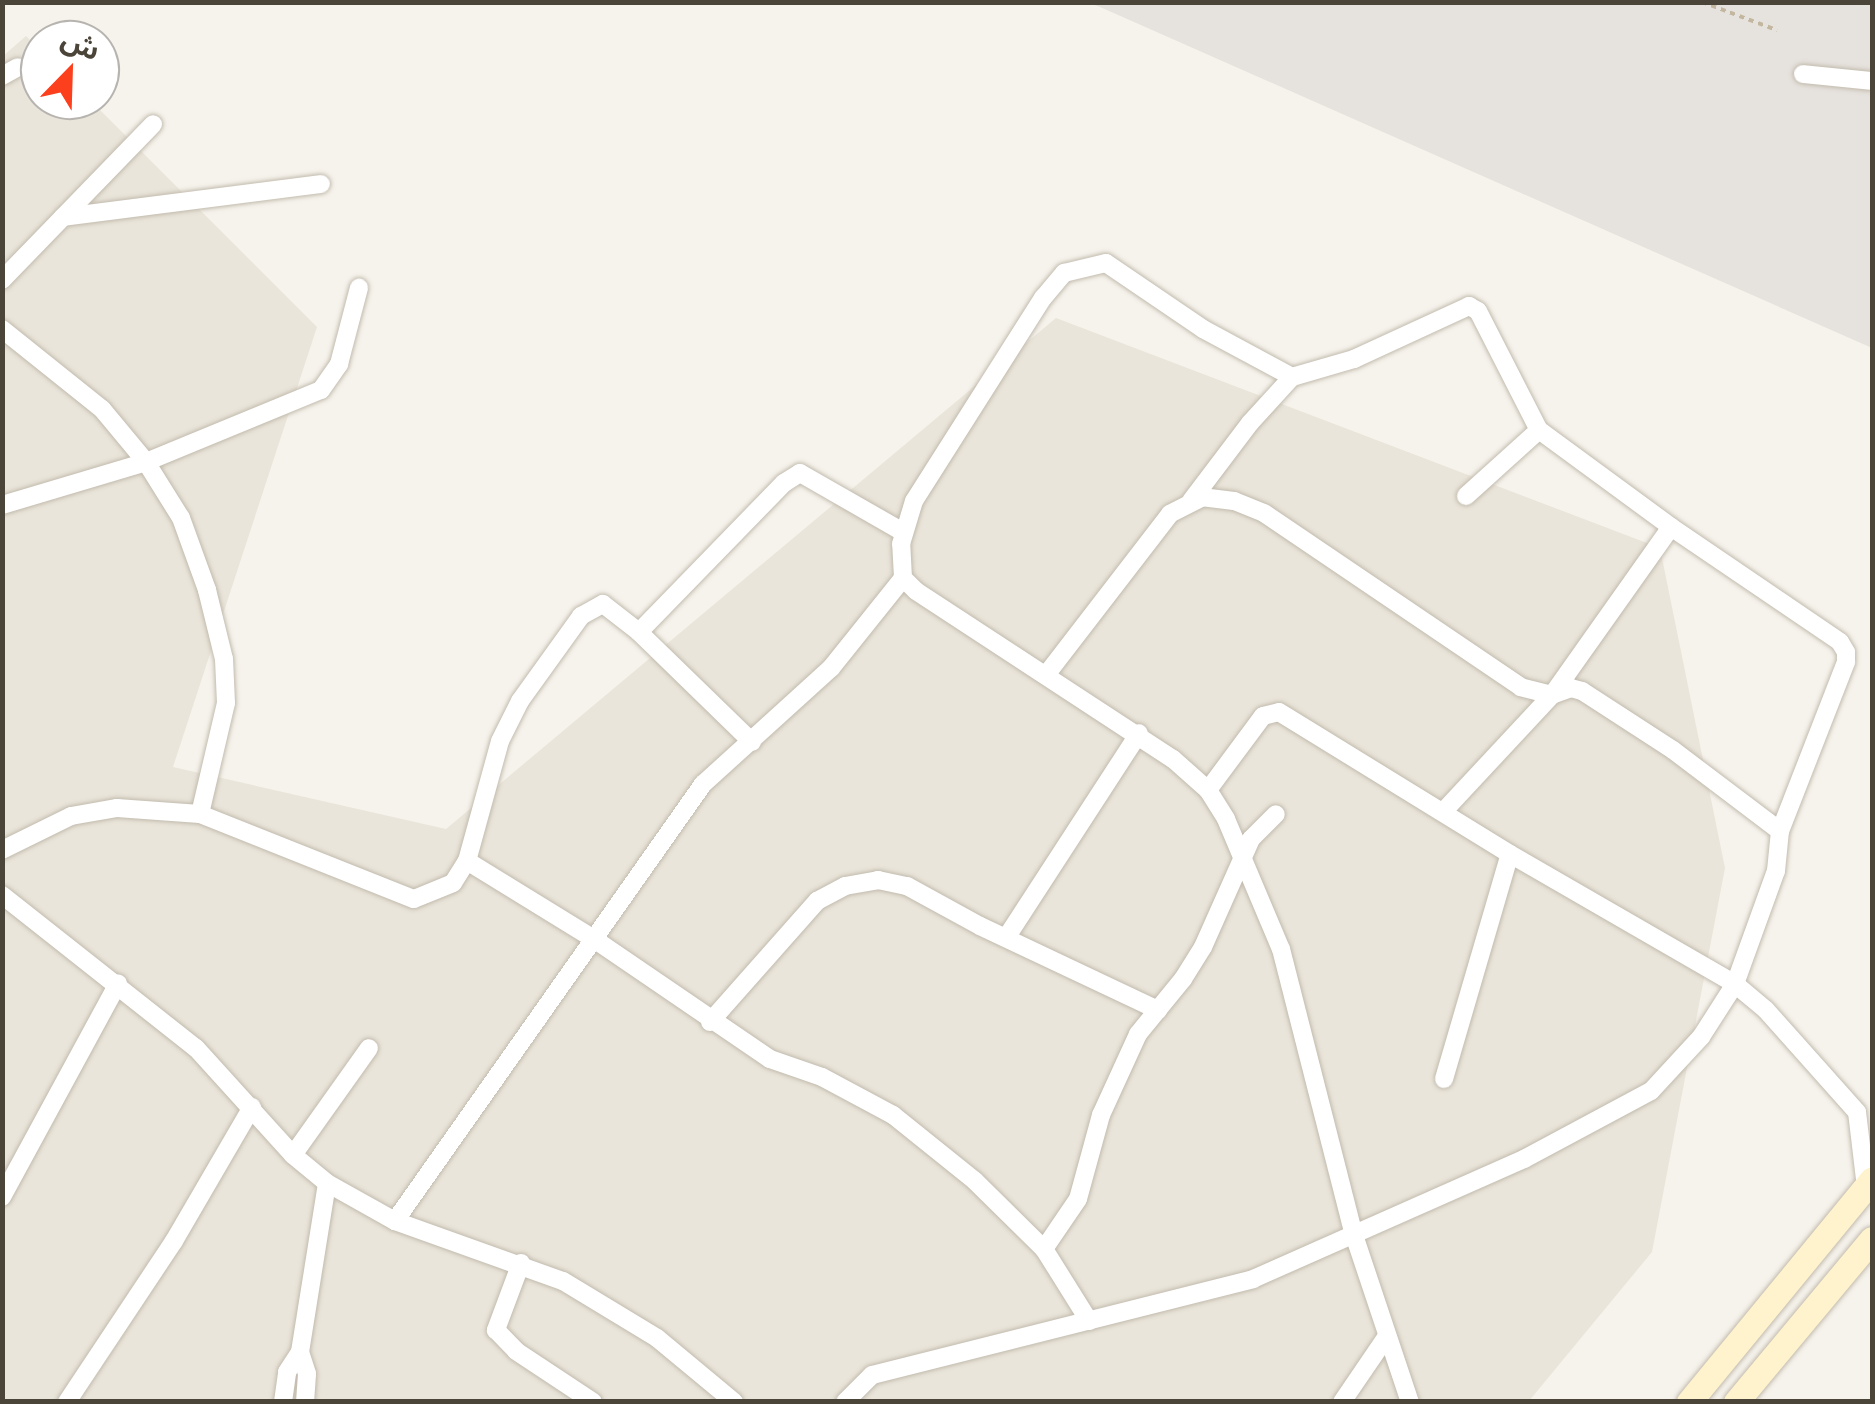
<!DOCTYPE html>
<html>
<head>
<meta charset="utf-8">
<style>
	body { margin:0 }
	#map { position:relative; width:1875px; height:1404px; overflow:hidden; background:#f6f3ec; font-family:"Public Sans","Noto Sans Arabic",sans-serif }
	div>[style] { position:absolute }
	.residential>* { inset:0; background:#eae5da }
	.industrial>* { inset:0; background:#e6e2dd }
	.path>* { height:4px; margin-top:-2px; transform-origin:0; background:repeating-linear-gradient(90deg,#c4b79f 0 5px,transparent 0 10px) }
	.roads { filter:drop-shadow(0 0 2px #c2bbae) drop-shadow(0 0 2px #c2bbae) }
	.street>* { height:18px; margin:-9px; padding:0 9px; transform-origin:9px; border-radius:9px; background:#fff }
	.secondary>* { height:25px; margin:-12.5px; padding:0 12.5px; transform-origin:12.5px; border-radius:12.5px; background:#fff3cd }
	span { translate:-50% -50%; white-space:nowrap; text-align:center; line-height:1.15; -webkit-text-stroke:8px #fff; paint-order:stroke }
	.frame { position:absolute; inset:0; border:5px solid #4b4439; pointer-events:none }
	.north { position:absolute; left:20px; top:20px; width:100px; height:100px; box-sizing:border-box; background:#fff; border:2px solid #b7b4b0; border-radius:50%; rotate:23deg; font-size:28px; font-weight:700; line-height:40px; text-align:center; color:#4b4439 }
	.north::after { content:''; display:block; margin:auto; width:35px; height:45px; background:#fc3f1d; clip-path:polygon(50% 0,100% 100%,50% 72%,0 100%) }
</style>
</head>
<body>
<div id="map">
	<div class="residential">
		<div style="clip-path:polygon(26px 36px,40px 50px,40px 100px,90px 100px,317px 327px,173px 767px,446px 829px,1056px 318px,1660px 548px,1725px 868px,1652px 1252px,1529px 1401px,3px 1401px,2px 57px)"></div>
	</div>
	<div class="industrial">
		<div style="clip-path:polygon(1089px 3px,1872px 3px,1872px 348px,1100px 7px)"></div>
	</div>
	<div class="path">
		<div style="left:1702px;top:2px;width:80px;rotate:20.5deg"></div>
	</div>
	<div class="roads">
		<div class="street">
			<div style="left:1803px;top:74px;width:69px;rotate:5.8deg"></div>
			<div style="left:2px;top:76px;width:18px;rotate:-29deg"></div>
			<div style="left:63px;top:217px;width:260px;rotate:-7.3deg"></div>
			<div style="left:2px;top:280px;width:217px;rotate:-45.9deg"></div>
			<div style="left:2px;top:329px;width:128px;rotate:38.7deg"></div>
			<div style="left:102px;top:409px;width:69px;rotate:50.3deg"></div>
			<div style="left:146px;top:462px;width:66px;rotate:58deg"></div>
			<div style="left:181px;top:518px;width:77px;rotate:70.1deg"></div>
			<div style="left:207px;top:590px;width:71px;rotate:76.2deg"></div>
			<div style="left:224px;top:659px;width:44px;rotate:87.4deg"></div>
			<div style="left:226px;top:703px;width:114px;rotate:103.2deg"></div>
			<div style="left:1466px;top:496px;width:98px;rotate:-42.1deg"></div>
			<div style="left:1191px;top:501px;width:98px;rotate:-52.9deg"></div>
			<div style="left:1250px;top:423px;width:62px;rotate:-47.6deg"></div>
			<div style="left:1292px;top:377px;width:65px;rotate:-16.2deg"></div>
			<div style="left:1354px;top:359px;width:127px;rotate:-24.7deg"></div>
			<div style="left:1469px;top:306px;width:10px;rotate:29deg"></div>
			<div style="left:1478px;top:311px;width:134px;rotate:62.9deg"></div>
			<div style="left:1539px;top:430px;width:164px;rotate:36.3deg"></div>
			<div style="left:1671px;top:527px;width:206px;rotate:125.3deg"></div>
			<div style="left:1552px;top:695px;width:158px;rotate:133deg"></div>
			<div style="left:2px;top:505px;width:150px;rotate:-16.6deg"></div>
			<div style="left:146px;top:462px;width:189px;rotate:-22.4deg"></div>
			<div style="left:321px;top:390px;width:32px;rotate:-55deg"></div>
			<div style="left:339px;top:364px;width:79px;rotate:-75.3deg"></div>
			<div style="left:1671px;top:527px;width:204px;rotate:34.2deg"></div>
			<div style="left:1840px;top:642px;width:12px;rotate:59deg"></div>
			<div style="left:1846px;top:652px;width:10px;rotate:90deg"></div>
			<div style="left:1846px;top:662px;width:181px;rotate:111.3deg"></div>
			<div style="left:903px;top:578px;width:34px;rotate:-93deg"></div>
			<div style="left:901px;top:544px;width:45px;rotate:-73.2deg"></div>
			<div style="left:914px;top:501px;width:241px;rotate:-57.6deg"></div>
			<div style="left:1043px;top:298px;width:33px;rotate:-50deg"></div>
			<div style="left:1064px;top:273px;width:43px;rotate:-13.4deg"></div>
			<div style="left:1106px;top:263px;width:117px;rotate:34.2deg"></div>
			<div style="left:1203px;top:329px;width:101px;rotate:28.3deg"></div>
			<div style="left:752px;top:742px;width:158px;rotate:-135.8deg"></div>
			<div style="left:639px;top:632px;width:208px;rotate:-45.8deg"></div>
			<div style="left:784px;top:483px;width:19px;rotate:-32deg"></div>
			<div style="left:800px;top:473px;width:119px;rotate:29.8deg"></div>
			<div style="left:1208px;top:790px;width:92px;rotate:-53.4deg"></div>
			<div style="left:1263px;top:716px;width:16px;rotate:-14deg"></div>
			<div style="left:1279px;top:712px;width:271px;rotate:31.6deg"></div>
			<div style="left:1510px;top:854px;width:260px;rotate:30deg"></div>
			<div style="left:1735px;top:984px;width:40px;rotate:40deg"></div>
			<div style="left:1766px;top:1010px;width:137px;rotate:48.3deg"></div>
			<div style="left:1857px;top:1112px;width:76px;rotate:83.2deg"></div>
			<div style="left:2px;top:850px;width:77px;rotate:-26.2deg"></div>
			<div style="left:71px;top:816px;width:47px;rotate:-9.9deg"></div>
			<div style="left:117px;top:808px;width:83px;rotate:4.1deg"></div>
			<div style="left:200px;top:814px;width:230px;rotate:21.7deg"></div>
			<div style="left:414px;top:899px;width:42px;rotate:-22.3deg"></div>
			<div style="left:453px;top:883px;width:26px;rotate:-58deg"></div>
			<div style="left:467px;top:861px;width:149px;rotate:31.6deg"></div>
			<div style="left:594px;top:939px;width:213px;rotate:34.3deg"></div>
			<div style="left:770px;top:1059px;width:55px;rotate:19.1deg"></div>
			<div style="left:822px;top:1077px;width:81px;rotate:28.2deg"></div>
			<div style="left:893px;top:1115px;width:105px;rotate:38.8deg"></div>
			<div style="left:975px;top:1181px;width:97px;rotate:44.6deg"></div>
			<div style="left:1044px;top:1249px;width:60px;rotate:-55.8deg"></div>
			<div style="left:1078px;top:1199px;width:87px;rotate:-74.7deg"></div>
			<div style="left:1101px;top:1115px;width:89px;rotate:-65.4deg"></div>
			<div style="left:1138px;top:1034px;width:71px;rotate:-50.7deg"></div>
			<div style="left:1183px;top:979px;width:38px;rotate:-58deg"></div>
			<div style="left:1203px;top:947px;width:118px;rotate:-66deg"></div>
			<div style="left:1251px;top:839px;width:35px;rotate:-45deg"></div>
			<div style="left:467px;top:861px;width:124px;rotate:-74.6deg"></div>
			<div style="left:500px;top:741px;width:45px;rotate:-63.4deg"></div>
			<div style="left:520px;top:701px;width:105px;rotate:-54.3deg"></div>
			<div style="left:581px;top:616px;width:25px;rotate:-29deg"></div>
			<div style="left:603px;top:604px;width:46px;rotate:37.9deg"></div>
			<div style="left:2px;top:895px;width:247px;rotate:38.3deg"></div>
			<div style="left:196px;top:1048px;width:144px;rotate:47.8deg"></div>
			<div style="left:293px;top:1155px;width:44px;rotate:39.5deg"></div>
			<div style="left:327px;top:1183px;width:78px;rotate:29.2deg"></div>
			<div style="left:395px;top:1221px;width:178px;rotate:19.7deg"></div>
			<div style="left:563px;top:1281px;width:110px;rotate:31.2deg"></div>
			<div style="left:657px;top:1338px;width:100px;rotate:39.7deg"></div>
			<div style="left:1006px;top:938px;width:244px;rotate:-57deg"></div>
			<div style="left:710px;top:1022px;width:162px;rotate:-48.5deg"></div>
			<div style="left:817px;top:901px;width:32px;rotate:-28deg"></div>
			<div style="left:845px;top:886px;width:34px;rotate:-10deg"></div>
			<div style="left:878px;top:880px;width:30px;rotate:12deg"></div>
			<div style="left:907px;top:886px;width:83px;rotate:28.7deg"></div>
			<div style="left:980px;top:926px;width:197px;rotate:25.3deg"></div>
			<div style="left:1444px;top:1079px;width:234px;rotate:-73.7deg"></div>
			<div style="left:293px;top:1155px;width:131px;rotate:-54.6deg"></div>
			<div style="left:2px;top:1197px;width:243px;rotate:-61.5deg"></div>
			<div style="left:395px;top:1221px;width:535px;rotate:-54.82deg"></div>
			<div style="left:703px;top:784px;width:173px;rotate:-42.2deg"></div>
			<div style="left:831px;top:668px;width:115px;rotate:-51.3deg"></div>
			<div style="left:903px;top:578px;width:18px;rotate:45deg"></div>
			<div style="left:916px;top:591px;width:307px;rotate:33.2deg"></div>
			<div style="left:1173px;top:759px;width:47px;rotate:41.5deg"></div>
			<div style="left:1208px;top:790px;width:34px;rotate:58deg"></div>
			<div style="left:1226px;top:819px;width:141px;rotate:67.1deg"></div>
			<div style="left:1281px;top:949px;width:292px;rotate:75.7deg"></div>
			<div style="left:1353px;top:1232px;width:179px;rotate:71.5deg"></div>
			<div style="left:1044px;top:1249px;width:85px;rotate:58deg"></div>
			<div style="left:521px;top:1263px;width:72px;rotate:110.5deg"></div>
			<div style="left:496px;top:1330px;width:29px;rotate:46deg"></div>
			<div style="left:516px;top:1351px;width:92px;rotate:33.5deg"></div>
			<div style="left:300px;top:1352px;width:23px;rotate:72deg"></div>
			<div style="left:307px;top:1374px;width:28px;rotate:94deg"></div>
			<div style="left:67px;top:1402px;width:193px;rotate:-56.4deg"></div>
			<div style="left:174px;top:1241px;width:155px;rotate:-59.8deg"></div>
			<div style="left:283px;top:1402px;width:30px;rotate:-82deg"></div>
			<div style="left:287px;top:1372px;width:24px;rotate:-57deg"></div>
			<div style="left:300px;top:1352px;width:171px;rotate:-80.9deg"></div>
			<div style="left:845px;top:1402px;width:38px;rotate:-45deg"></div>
			<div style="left:872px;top:1375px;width:393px;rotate:-14.1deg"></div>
			<div style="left:1253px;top:1279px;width:296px;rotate:-23.9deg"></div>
			<div style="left:1524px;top:1159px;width:144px;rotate:-28.2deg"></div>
			<div style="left:1651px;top:1091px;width:74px;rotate:-47.2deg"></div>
			<div style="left:1701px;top:1037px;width:63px;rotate:-57.3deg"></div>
			<div style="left:1735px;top:984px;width:120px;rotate:-70.1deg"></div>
			<div style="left:1776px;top:871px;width:40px;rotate:-84.3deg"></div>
			<div style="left:1780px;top:831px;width:134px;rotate:-142.9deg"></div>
			<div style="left:1673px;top:750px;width:108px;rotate:-147deg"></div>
			<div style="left:1582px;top:691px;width:11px;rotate:-165deg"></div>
			<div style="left:1571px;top:688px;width:20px;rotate:160deg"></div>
			<div style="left:1552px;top:695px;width:32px;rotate:-166deg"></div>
			<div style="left:1521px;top:687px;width:310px;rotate:-145.9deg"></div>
			<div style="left:1264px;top:513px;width:32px;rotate:-158deg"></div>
			<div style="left:1234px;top:501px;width:31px;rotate:-173deg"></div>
			<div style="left:1203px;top:497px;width:37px;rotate:153deg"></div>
			<div style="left:1170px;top:514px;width:202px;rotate:127.6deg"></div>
			<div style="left:1342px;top:1402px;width:80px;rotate:-55.7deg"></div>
		</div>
		<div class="secondary">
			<div style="left:1689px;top:1402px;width:288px;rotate:-50.6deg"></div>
			<div style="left:1736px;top:1402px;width:212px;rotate:-50.2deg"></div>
		</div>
	</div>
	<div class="frame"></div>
	<div class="north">ش</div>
</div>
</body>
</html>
